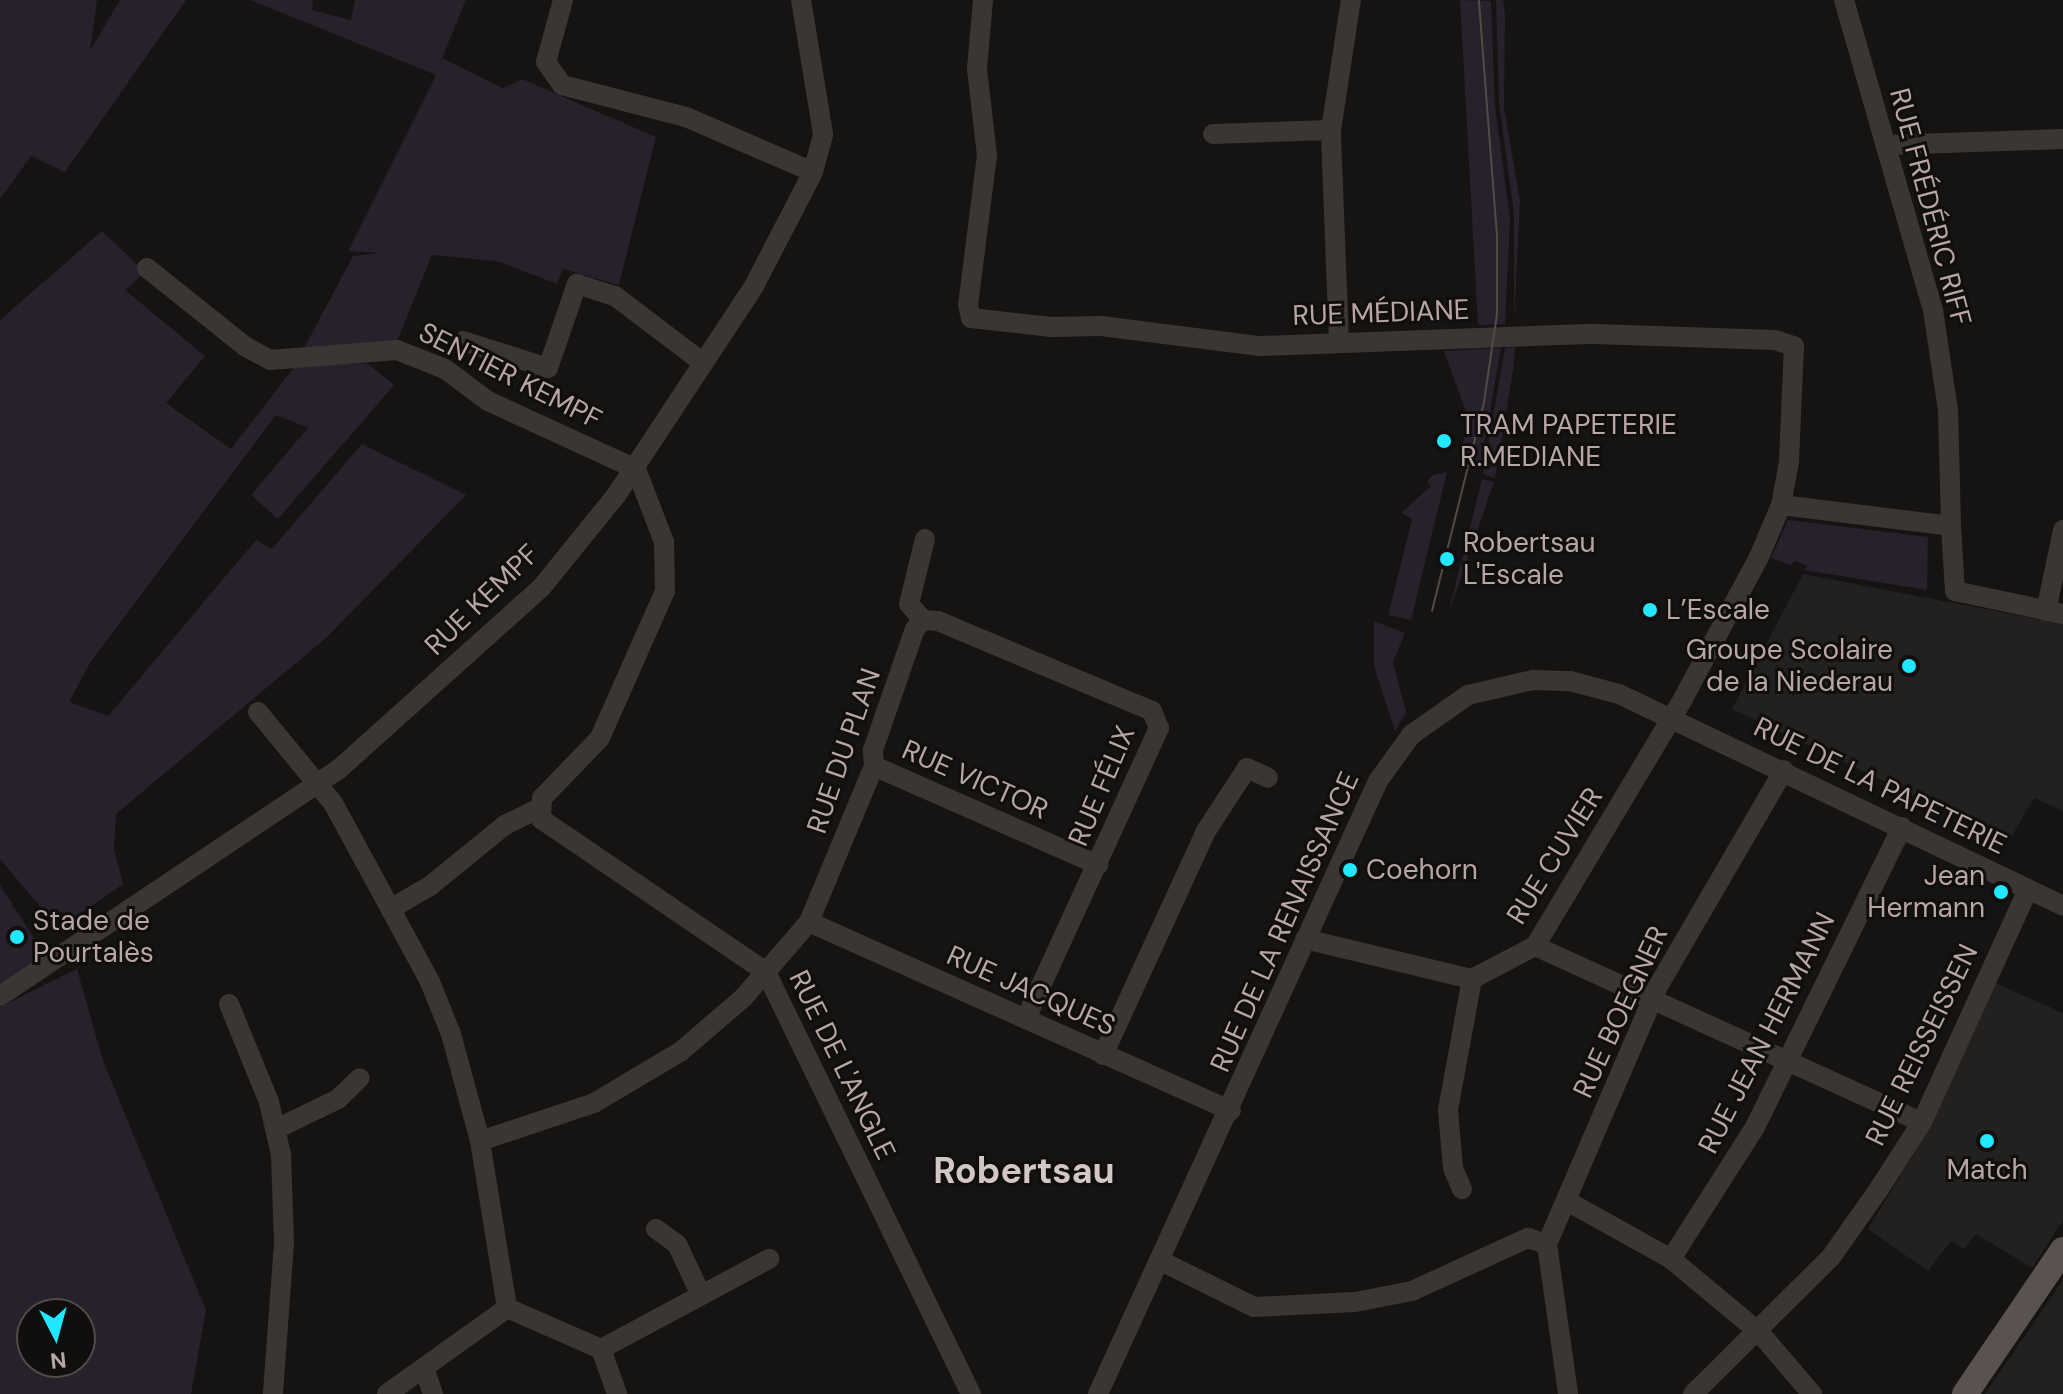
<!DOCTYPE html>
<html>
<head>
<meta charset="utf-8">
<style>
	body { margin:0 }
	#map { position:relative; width:2063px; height:1394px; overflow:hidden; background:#151413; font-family:"DM Sans",sans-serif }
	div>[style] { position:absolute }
	.built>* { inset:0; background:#22211f }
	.green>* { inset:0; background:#26212b }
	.minor>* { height:20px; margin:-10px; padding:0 10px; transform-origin:10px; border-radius:10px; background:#3b3634 }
	.major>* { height:26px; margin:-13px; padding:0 13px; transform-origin:13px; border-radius:13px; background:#5a5250 }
	.tram>* { height:2px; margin:-1px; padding:0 1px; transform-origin:1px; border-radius:1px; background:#524a49 }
	.dots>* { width:22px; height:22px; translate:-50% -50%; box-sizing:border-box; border:4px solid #100f0e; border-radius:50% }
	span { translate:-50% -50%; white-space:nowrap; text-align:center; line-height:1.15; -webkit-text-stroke:6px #100f0e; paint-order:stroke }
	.street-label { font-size:28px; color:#b7a6a4 }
	.poi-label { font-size:28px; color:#b7a6a4 }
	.left { translate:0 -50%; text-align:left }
	.right { translate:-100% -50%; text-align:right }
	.district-label { font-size:36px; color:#d3c7c5; font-weight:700 }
	.north { position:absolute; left:16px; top:1298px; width:80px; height:80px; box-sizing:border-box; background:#100f0e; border:2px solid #534b4a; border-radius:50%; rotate:174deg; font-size:22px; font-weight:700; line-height:32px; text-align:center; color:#b7a6a4 }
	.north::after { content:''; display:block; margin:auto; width:28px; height:36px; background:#21e8ff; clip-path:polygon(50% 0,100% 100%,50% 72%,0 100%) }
</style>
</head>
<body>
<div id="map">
	<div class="built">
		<div style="clip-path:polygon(1803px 574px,2063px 624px,2063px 811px,2034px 798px,2009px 841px,1732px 709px)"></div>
		<div style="clip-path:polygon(1995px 983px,2063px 1013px,2063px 1220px,2032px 1268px,1976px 1234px,1964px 1249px,1951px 1241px,1928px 1271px,1868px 1229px,1915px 1152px)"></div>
		<div style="clip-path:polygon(2063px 1280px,2063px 1394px,1985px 1394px)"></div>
	</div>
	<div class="green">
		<div style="clip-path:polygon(0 0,97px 0,90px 51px,120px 0,186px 0,65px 172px,31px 156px,0 199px)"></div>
		<div style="clip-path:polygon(250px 0,313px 0,312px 10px,351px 20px,355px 0,466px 0,442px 58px,503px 88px,522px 79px,656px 137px,619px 285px,563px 269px,557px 284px,497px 261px,432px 255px,396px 344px,302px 352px,353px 256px,380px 253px,348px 251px,436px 75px)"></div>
		<div style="clip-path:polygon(1460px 0,1491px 1px,1495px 106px,1510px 219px,1505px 324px,1478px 325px)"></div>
		<div style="clip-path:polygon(1496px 0,1503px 0,1505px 14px,1504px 107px,1520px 201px,1514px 323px,1514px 214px,1499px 103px)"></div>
		<div style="clip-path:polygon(102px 231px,145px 272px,125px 290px,205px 356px,166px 403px,231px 449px,295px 366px,367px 363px,394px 385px,278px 519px,251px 495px,308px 428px,276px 415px,90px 663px,69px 702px,108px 716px,256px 540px,272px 549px,362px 444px,466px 495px,327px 637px,116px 814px,114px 850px,123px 884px,67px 923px,43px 910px,0 859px,0 320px)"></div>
		<div style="clip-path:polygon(1515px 347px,1514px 364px,1495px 478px,1483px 474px,1505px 348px)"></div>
		<div style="clip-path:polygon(1501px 348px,1480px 469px,1458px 464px,1469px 420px,1444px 351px)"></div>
		<div style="clip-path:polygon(1447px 472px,1411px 620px,1388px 615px,1412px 519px,1401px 513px,1431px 486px,1427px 481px,1433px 475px)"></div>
		<div style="clip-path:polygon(1482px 479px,1494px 482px,1448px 615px)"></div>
		<div style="clip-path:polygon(1788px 520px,1928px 537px,1927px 590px,1804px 570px,1807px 566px,1795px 561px,1791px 565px,1771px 558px)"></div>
		<div style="clip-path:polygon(1374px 621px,1405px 633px,1393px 662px,1406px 712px,1395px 731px,1374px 666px)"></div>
		<div style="clip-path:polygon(0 885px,46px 957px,0 988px)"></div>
		<div style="clip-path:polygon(evenodd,77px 969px,103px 1061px,206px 1310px,191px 1394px,0 1394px,0 1007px,77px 969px,32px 1314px,80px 1314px,80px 1362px,32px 1362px,32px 1314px)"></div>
	</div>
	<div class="minor">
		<div style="left:563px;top:0;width:64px;rotate:105.3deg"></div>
		<div style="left:546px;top:62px;width:28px;rotate:55deg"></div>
		<div style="left:562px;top:85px;width:128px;rotate:14.5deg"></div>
		<div style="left:686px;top:117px;width:138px;rotate:23.4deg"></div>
		<div style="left:983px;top:0;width:69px;rotate:95deg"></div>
		<div style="left:977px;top:69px;width:87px;rotate:83.4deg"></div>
		<div style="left:987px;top:155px;width:151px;rotate:97.2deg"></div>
		<div style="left:968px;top:305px;width:13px;rotate:77deg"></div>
		<div style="left:971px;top:318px;width:81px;rotate:6.4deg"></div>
		<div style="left:1051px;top:327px;width:50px;rotate:-1.1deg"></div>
		<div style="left:1101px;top:326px;width:160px;rotate:7.2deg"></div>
		<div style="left:1260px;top:346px;width:335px;rotate:-2.1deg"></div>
		<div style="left:1595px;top:334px;width:180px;rotate:1.9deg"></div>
		<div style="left:1775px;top:340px;width:20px;rotate:18deg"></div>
		<div style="left:1794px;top:346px;width:116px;rotate:92.5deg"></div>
		<div style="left:1789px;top:462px;width:44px;rotate:100.5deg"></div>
		<div style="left:1781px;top:505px;width:56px;rotate:112.9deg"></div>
		<div style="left:1759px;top:557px;width:161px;rotate:118.2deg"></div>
		<div style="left:1683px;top:699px;width:288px;rotate:120.9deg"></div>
		<div style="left:1535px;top:946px;width:71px;rotate:152.4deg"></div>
		<div style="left:1472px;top:979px;width:133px;rotate:100.4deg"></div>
		<div style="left:1448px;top:1110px;width:58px;rotate:85.1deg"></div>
		<div style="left:1453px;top:1168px;width:23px;rotate:67deg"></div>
		<div style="left:1844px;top:0;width:323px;rotate:74deg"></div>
		<div style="left:1933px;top:310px;width:101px;rotate:81.5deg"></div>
		<div style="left:1948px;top:410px;width:116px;rotate:88.5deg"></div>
		<div style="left:1213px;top:134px;width:118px;rotate:-1.9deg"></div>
		<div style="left:1885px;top:145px;width:178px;rotate:-1.9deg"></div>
		<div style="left:147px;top:268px;width:127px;rotate:38.6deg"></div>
		<div style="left:246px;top:347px;width:27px;rotate:28deg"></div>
		<div style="left:270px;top:360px;width:127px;rotate:-4.5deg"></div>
		<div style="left:397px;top:350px;width:52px;rotate:21.6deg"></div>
		<div style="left:445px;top:369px;width:54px;rotate:36.7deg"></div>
		<div style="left:488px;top:401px;width:163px;rotate:24.7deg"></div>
		<div style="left:463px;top:341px;width:89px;rotate:17.6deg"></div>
		<div style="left:548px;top:368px;width:89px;rotate:-71deg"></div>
		<div style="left:577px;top:284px;width:40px;rotate:18deg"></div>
		<div style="left:615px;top:296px;width:109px;rotate:37.2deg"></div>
		<div style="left:1339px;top:343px;width:213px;rotate:-92.2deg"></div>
		<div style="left:1331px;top:130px;width:132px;rotate:-81.3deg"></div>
		<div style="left:636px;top:469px;width:78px;rotate:69deg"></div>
		<div style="left:664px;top:542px;width:49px;rotate:88.8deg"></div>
		<div style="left:665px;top:591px;width:161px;rotate:113.9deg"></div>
		<div style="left:600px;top:738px;width:83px;rotate:134deg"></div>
		<div style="left:542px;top:798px;width:21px;rotate:93deg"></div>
		<div style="left:541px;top:819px;width:272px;rotate:34.2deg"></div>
		<div style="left:766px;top:972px;width:469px;rotate:64.1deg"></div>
		<div style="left:1781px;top:505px;width:171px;rotate:7deg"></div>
		<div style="left:1951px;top:526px;width:65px;rotate:86.5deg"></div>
		<div style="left:1955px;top:591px;width:110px;rotate:12deg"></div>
		<div style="left:2046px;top:611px;width:83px;rotate:-78.1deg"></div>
		<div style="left:923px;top:620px;width:15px;rotate:4deg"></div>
		<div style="left:938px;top:621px;width:232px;rotate:22.8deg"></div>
		<div style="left:1152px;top:711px;width:18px;rotate:68deg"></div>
		<div style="left:1159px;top:728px;width:320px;rotate:114.6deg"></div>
		<div style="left:258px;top:712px;width:118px;rotate:50.5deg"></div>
		<div style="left:333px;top:803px;width:204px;rotate:61.5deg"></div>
		<div style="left:430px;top:982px;width:56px;rotate:68deg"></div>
		<div style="left:451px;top:1034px;width:111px;rotate:74.8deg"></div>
		<div style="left:480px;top:1141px;width:169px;rotate:80.8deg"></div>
		<div style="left:507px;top:1308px;width:103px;rotate:23.6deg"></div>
		<div style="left:601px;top:1349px;width:48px;rotate:70.4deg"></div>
		<div style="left:874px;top:766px;width:245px;rotate:23.8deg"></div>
		<div style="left:392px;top:908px;width:44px;rotate:-30.1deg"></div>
		<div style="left:430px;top:886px;width:97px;rotate:-39.1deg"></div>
		<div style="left:505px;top:825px;width:37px;rotate:-26deg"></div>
		<div style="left:809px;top:922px;width:462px;rotate:24.1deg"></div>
		<div style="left:1305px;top:939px;width:172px;rotate:13.5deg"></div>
		<div style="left:1535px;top:946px;width:425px;rotate:24.5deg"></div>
		<div style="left:0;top:996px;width:407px;rotate:-33.8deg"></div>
		<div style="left:338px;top:770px;width:273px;rotate:-41.9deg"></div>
		<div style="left:541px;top:588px;width:121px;rotate:-51deg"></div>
		<div style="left:617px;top:494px;width:249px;rotate:-56.6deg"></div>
		<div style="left:754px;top:286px;width:128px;rotate:-62.6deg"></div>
		<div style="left:813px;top:172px;width:39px;rotate:-75deg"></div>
		<div style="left:823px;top:134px;width:136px;rotate:-99.3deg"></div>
		<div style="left:229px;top:1004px;width:106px;rotate:67.8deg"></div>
		<div style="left:269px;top:1102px;width:54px;rotate:77.2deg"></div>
		<div style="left:281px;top:1155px;width:88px;rotate:88deg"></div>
		<div style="left:284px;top:1243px;width:151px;rotate:94.2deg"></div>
		<div style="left:1103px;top:1055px;width:247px;rotate:-65.3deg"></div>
		<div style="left:1206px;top:831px;width:75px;rotate:-56.9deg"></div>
		<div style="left:1247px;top:768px;width:23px;rotate:25deg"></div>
		<div style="left:276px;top:1129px;width:69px;rotate:-25.8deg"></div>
		<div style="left:338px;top:1099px;width:30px;rotate:-44deg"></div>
		<div style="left:480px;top:1141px;width:120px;rotate:-18.4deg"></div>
		<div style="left:594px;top:1103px;width:100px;rotate:-30.7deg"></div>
		<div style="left:680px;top:1052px;width:83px;rotate:-40.6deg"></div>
		<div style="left:743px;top:998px;width:101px;rotate:-49deg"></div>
		<div style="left:809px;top:922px;width:169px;rotate:-67.4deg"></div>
		<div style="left:874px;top:766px;width:16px;rotate:-94deg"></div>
		<div style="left:873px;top:750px;width:128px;rotate:-70.9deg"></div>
		<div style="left:915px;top:629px;width:12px;rotate:-48deg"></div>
		<div style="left:923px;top:620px;width:21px;rotate:-131deg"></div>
		<div style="left:909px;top:604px;width:67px;rotate:-76.2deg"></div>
		<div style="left:1567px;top:1201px;width:119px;rotate:29.1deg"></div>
		<div style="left:1671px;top:1259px;width:114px;rotate:39.7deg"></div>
		<div style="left:1759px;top:1332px;width:82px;rotate:49.5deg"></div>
		<div style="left:656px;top:1229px;width:26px;rotate:36deg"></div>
		<div style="left:677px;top:1244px;width:56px;rotate:64.8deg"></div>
		<div style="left:1547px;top:1244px;width:279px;rotate:-66.7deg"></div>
		<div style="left:1657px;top:988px;width:252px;rotate:-59.8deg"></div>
		<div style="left:1671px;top:1259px;width:156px;rotate:-57.5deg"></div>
		<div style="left:1755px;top:1127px;width:334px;rotate:-63.9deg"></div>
		<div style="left:1159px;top:1260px;width:106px;rotate:26.3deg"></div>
		<div style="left:1254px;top:1307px;width:101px;rotate:-2.8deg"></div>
		<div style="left:1355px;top:1302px;width:58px;rotate:-10.9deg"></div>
		<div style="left:1412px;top:1291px;width:128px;rotate:-24.6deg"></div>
		<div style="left:1528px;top:1238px;width:20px;rotate:18deg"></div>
		<div style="left:1547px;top:1244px;width:151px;rotate:82deg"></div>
		<div style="left:601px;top:1349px;width:191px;rotate:-28.2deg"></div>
		<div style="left:424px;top:1368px;width:28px;rotate:71deg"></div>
		<div style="left:387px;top:1394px;width:148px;rotate:-35.6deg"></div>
		<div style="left:1098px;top:1394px;width:674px;rotate:-65.45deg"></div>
		<div style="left:1378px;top:781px;width:57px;rotate:-54.3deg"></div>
		<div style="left:1411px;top:735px;width:70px;rotate:-35.1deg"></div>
		<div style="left:1468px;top:695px;width:67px;rotate:-13deg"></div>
		<div style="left:1533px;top:680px;width:37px;rotate:2deg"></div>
		<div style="left:1570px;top:681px;width:51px;rotate:14.9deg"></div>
		<div style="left:1619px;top:694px;width:492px;rotate:25.5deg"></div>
		<div style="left:1693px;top:1394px;width:194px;rotate:-44.8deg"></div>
		<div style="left:1831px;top:1257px;width:83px;rotate:-54.8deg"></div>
		<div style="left:1879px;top:1189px;width:80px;rotate:-57.3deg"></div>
		<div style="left:1922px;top:1122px;width:256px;rotate:-65.5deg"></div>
	</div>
	<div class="major">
		<div style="left:1965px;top:1394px;width:174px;rotate:-55.8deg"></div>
	</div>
	<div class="tram">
		<div style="left:1432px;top:611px;width:215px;rotate:-76deg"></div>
		<div style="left:1484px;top:402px;width:89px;rotate:-81.6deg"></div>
		<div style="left:1497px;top:314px;width:78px;rotate:-90deg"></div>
		<div style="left:1497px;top:236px;width:237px;rotate:-94.4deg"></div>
	</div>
	<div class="dots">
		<div style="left:1444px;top:441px;background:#21e8ff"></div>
		<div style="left:1447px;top:559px;background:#21e8ff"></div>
		<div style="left:1650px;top:610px;background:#21e8ff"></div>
		<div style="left:1909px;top:666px;background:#21e8ff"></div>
		<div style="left:1350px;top:870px;background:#21e8ff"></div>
		<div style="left:2001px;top:892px;background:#21e8ff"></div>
		<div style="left:17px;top:937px;background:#21e8ff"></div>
		<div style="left:1987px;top:1141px;background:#21e8ff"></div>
	</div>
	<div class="street-label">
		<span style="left:1930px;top:207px;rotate:75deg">RUE FRÉDÉRIC RIFF</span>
		<span style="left:1381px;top:313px;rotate:-2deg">RUE MÉDIANE</span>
		<span style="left:510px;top:376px;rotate:27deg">SENTIER KEMPF</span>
		<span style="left:482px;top:600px;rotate:-44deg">RUE KEMPF</span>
		<span style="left:844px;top:751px;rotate:-71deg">RUE DU PLAN</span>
		<span style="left:975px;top:780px;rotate:24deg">RUE VICTOR</span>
		<span style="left:1102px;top:786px;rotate:-67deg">RUE FÉLIX</span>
		<span style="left:1880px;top:786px;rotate:26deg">RUE DE LA PAPETERIE</span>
		<span style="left:1555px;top:856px;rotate:-58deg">RUE CUVIER</span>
		<span style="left:1285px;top:922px;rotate:-66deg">RUE DE LA RENAISSANCE</span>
		<span style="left:1031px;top:991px;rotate:24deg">RUE JACQUES</span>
		<span style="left:1621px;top:1012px;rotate:-65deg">RUE BOEGNER</span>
		<span style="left:1767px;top:1033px;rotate:-63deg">RUE JEAN HERMANN</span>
		<span style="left:1922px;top:1045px;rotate:-64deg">RUE REISSEISSEN</span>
		<span style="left:842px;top:1065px;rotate:64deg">RUE DE L'ANGLE</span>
	</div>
	<div class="poi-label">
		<span class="left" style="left:1460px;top:441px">TRAM PAPETERIE<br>R.MEDIANE</span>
		<span class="left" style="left:1463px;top:559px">Robertsau<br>L'Escale</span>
		<span class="left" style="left:1666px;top:610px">L’Escale</span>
		<span class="right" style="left:1893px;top:666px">Groupe Scolaire<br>de la Niederau</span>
		<span class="left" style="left:1366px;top:870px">Coehorn</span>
		<span class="right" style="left:1985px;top:892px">Jean<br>Hermann</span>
		<span class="left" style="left:33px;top:937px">Stade de<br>Pourtalès</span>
		<span style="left:1987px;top:1170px">Match</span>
	</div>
	<div class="district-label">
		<span style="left:1024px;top:1171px">Robertsau</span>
	</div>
	<div class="north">N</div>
</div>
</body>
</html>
